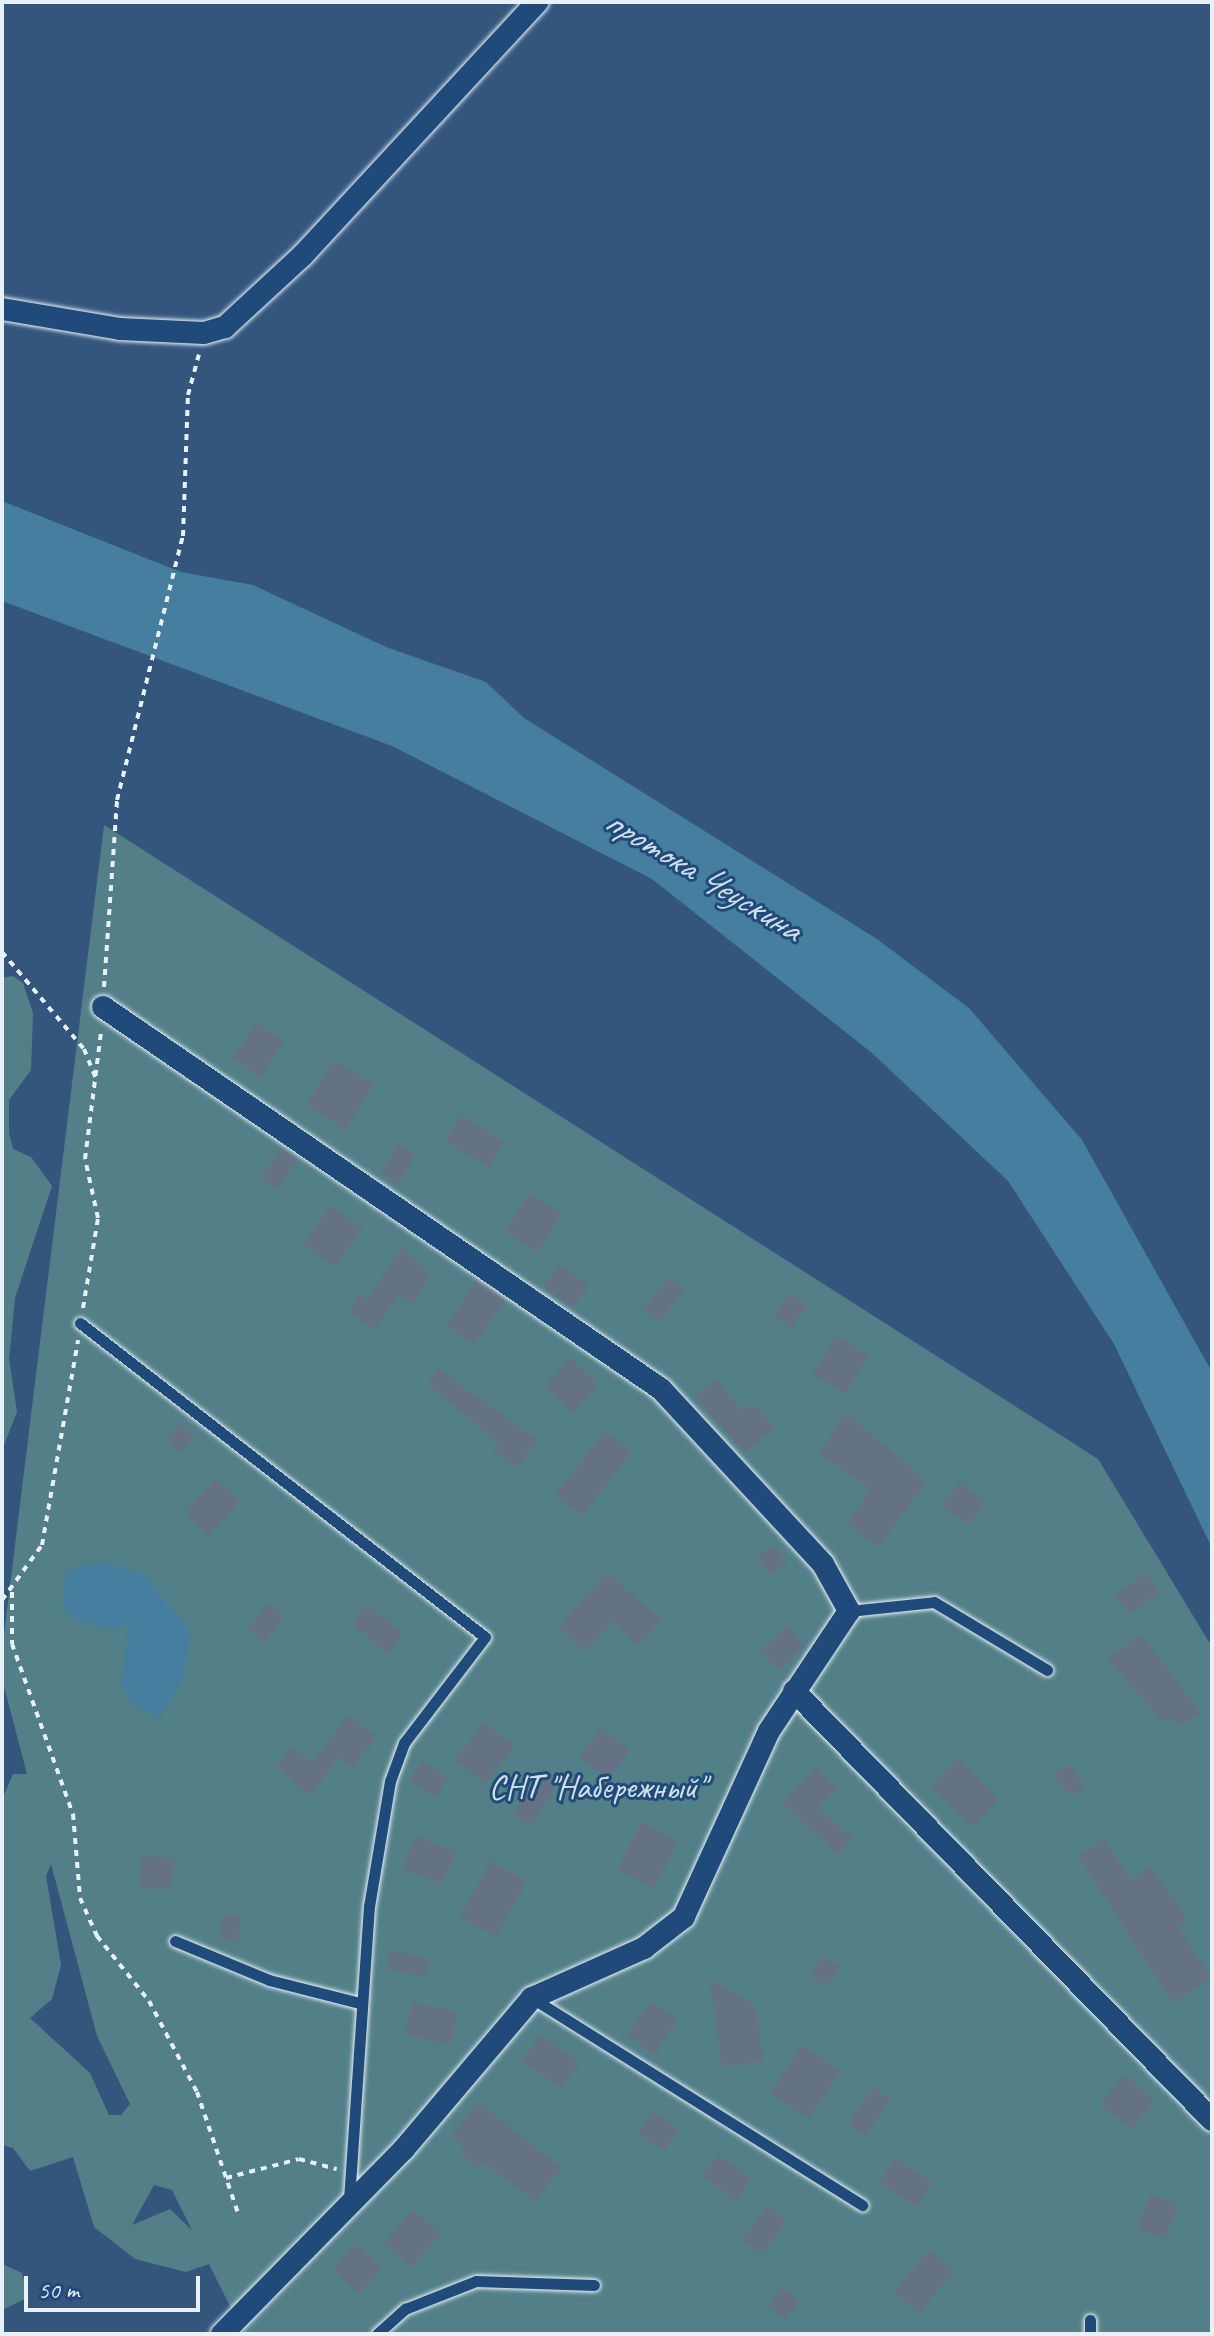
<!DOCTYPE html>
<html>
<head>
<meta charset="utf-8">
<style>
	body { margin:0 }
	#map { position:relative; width:1214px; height:2336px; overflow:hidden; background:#34567d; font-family:Caveat,sans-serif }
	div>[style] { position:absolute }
	.green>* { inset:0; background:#538088 }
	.water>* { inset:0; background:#457e9f }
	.building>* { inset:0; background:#657284; transform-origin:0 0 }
	.path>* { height:4px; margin-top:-2px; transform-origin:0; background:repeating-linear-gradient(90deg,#e8f1f8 0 6px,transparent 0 12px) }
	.roads { filter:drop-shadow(0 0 2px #e8f1f8) drop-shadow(0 0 2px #e8f1f8) }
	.service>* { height:11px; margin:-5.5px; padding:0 5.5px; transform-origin:5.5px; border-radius:5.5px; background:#1f4a7a }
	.minor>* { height:22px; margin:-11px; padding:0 11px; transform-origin:11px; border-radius:11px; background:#1f4a7a }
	span { translate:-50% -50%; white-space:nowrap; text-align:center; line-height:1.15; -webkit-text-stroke:6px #1f4a7a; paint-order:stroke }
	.park-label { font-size:34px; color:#d2e0e7 }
	.water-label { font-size:36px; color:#d0e0eb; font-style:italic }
	.frame { position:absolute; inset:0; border:4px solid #e8f1f8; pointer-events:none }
	.scale { position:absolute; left:24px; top:2276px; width:176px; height:36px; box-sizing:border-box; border:4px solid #e8f1f8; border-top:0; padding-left:10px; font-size:24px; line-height:28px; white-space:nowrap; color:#e8f1f8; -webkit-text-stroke:6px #1f4a7a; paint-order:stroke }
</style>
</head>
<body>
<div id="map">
	<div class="green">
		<div style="clip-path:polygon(evenodd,104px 825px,1098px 1459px,1212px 1647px,1212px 2334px,244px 2334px,209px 2264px,186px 2272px,135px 2259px,94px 2227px,73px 2157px,30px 2171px,13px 2148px,2px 2145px,2px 1800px,13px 1774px,27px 1774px,2px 1679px,2px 1650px,104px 825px,51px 1864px,97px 2036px,130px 2104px,121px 2115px,109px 2115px,90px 2073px,30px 2018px,52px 1999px,61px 1965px,46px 1876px,51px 1864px,104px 825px,154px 2185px,172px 2190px,192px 2230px,170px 2209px,132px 2225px,154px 2185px)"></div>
		<div style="clip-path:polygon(13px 976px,23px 983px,33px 1013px,31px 1070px,9px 1100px,9px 1133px,13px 1149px,31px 1157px,52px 1186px,15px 1298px,9px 1359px,17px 1412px,2px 1450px,2px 978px)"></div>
		<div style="clip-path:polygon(2px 2264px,22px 2273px,29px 2297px,2px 2310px)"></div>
	</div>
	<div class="water">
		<div style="clip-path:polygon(2px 501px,181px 572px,253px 585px,386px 647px,486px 682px,524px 718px,877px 939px,969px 1008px,1082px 1140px,1212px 1372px,1212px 1548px,1114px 1344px,1008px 1181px,872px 1053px,652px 879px,392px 746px,2px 601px)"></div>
		<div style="clip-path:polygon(101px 1561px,145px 1575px,190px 1632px,184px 1677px,159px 1718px,133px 1704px,122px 1684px,129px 1623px,112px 1629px,69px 1617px,62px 1602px,67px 1571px)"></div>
	</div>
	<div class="building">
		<div style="left:256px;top:1023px;width:34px;height:42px;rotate:34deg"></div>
		<div style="left:334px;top:1060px;width:47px;height:53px;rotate:32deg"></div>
		<div style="left:461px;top:1115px;width:51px;height:30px;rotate:32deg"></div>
		<div style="left:398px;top:1144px;width:21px;height:34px;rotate:31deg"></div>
		<div style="left:281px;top:1148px;width:20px;height:36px;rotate:33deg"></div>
		<div style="left:529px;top:1193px;width:39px;height:46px;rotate:32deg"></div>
		<div style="left:330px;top:1206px;width:39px;height:47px;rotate:35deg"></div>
		<div style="clip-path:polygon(402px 1247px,431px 1275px,412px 1304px,399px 1295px,375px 1330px,348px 1312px,359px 1295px,366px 1300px)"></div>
		<div style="left:559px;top:1264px;width:36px;height:28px;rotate:34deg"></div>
		<div style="left:670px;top:1277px;width:19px;height:41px;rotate:39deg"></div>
		<div style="left:477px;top:1280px;width:34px;height:55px;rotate:34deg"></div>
		<div style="left:790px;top:1293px;width:22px;height:28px;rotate:36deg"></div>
		<div style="left:837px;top:1336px;width:38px;height:45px;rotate:33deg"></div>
		<div style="left:571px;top:1358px;width:39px;height:38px;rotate:44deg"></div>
		<div style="clip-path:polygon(439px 1369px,538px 1440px,516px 1468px,494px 1450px,499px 1443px,427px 1384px)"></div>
		<div style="clip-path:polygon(715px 1379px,743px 1411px,753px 1403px,775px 1427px,745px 1453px,695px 1396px)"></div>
		<div style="clip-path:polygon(846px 1412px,927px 1482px,879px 1547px,846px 1524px,871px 1489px,818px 1454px)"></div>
		<div style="left:180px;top:1424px;width:19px;height:21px;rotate:43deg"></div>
		<div style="left:605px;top:1431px;width:34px;height:81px;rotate:38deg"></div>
		<div style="left:216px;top:1479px;width:33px;height:47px;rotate:43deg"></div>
		<div style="left:959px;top:1482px;width:34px;height:29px;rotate:37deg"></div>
		<div style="left:773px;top:1545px;width:22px;height:20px;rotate:54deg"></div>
		<div style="clip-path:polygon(608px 1572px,661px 1620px,638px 1645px,613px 1621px,585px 1651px,558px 1626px)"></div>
		<div style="left:1146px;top:1572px;width:24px;height:39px;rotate:54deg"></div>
		<div style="left:268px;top:1603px;width:21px;height:34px;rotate:37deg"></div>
		<div style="clip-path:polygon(366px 1604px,403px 1634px,387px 1655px,352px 1623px)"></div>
		<div style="left:787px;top:1626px;width:27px;height:37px;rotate:48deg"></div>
		<div style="clip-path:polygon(1141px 1634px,1200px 1712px,1180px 1726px,1174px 1717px,1164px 1723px,1107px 1659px)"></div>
		<div style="clip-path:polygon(348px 1715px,376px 1736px,353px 1768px,339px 1757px,310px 1796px,277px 1766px,292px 1747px,313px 1762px)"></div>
		<div style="left:484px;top:1722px;width:39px;height:48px;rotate:38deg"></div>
		<div style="left:601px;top:1728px;width:37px;height:36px;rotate:38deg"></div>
		<div style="left:957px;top:1759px;width:58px;height:38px;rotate:44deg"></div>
		<div style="left:421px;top:1761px;width:32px;height:23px;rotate:32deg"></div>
		<div style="left:1068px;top:1764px;width:28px;height:18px;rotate:52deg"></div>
		<div style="left:542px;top:1768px;width:22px;height:56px;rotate:32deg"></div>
		<div style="clip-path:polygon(816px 1768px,837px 1788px,817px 1808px,853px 1838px,839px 1855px,782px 1803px)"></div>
		<div style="left:642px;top:1822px;width:41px;height:53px;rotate:28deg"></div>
		<div style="left:416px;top:1836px;width:43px;height:35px;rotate:22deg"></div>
		<div style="clip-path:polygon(1104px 1839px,1131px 1880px,1151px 1866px,1188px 1920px,1178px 1927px,1211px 1977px,1173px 2003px,1078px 1856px)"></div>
		<div style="clip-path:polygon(141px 1856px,177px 1858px,169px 1889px,139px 1888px)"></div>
		<div style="left:490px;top:1861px;width:41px;height:64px;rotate:28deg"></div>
		<div style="left:223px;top:1914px;width:18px;height:26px;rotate:6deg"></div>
		<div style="left:390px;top:1950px;width:40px;height:19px;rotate:12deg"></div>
		<div style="left:822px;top:1956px;width:21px;height:23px;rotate:31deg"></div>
		<div style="clip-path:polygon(709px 1978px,756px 2006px,763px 2061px,722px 2067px)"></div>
		<div style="left:651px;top:2001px;width:33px;height:42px;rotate:35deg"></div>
		<div style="left:412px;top:2002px;width:47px;height:33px;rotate:13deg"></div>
		<div style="left:540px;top:2035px;width:48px;height:32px;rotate:34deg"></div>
		<div style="left:802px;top:2045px;width:47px;height:57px;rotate:34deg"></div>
		<div style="left:1124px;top:2075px;width:40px;height:37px;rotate:40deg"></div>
		<div style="left:874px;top:2087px;width:21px;height:45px;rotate:35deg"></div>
		<div style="clip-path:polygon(478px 2102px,562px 2168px,535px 2202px,484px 2162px,479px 2169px,459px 2153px,464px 2146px,451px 2136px)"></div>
		<div style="left:653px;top:2111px;width:32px;height:27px;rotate:35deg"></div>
		<div style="left:719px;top:2154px;width:42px;height:27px;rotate:38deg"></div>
		<div style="left:895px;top:2158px;width:45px;height:29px;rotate:33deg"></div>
		<div style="left:1150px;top:2194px;width:30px;height:37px;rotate:20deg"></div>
		<div style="left:767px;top:2206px;width:25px;height:42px;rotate:37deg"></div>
		<div style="left:413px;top:2209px;width:37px;height:45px;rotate:41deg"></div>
		<div style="left:356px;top:2244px;width:36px;height:35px;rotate:42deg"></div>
		<div style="left:929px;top:2250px;width:33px;height:55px;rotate:40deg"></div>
		<div style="left:781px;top:2287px;width:23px;height:24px;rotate:34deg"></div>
	</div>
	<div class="path">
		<div style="left:2px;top:952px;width:127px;rotate:49.8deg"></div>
		<div style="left:84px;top:1049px;width:35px;rotate:68deg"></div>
		<div style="left:104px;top:987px;width:187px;rotate:-86deg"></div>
		<div style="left:117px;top:800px;width:272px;rotate:-76deg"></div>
		<div style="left:183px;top:536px;width:141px;rotate:-88deg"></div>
		<div style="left:188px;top:395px;width:42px;rotate:-75deg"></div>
		<div style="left:83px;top:1308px;width:91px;rotate:-80.5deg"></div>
		<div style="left:98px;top:1218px;width:60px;rotate:-102.4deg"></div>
		<div style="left:85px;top:1159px;width:128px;rotate:-82.8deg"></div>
		<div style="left:12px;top:1592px;width:52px;rotate:90deg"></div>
		<div style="left:12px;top:1644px;width:181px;rotate:70.3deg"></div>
		<div style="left:73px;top:1814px;width:84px;rotate:85.2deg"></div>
		<div style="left:80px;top:1898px;width:42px;rotate:65.9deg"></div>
		<div style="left:97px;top:1936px;width:83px;rotate:51.3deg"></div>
		<div style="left:149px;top:2001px;width:103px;rotate:62.2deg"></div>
		<div style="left:197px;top:2092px;width:131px;rotate:71.3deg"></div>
		<div style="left:2px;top:1600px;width:68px;rotate:-54deg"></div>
		<div style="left:42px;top:1545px;width:208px;rotate:-80deg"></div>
		<div style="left:226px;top:2178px;width:75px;rotate:-14.6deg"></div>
		<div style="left:299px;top:2159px;width:39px;rotate:15deg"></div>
	</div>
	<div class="roads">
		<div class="service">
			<div style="left:80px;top:1323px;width:512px;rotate:37.79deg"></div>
			<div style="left:485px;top:1637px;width:133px;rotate:127.4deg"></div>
			<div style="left:404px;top:1743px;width:40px;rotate:110.2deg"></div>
			<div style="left:390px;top:1781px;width:127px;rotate:99.5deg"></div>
			<div style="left:369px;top:1906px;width:296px;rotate:93.9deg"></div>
			<div style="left:849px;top:1611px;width:85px;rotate:-6deg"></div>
			<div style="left:934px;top:1602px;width:132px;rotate:31deg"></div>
			<div style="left:175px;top:1941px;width:102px;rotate:22.5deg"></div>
			<div style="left:269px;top:1980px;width:94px;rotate:14.2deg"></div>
			<div style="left:532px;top:1998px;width:390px;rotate:32.1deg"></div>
			<div style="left:1090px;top:2320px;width:14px;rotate:90deg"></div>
			<div style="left:377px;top:2334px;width:38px;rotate:-42deg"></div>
			<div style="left:405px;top:2309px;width:76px;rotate:-21.5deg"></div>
			<div style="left:476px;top:2281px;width:118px;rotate:1.9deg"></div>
		</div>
		<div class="minor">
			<div style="left:2px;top:309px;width:120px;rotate:9.6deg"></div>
			<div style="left:120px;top:329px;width:84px;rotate:2.7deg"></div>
			<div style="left:204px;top:333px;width:22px;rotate:-16deg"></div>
			<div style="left:225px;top:327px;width:106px;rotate:-42.7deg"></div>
			<div style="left:303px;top:255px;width:345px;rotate:-47.2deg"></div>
			<div style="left:103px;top:1007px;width:676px;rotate:34.4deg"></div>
			<div style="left:661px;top:1389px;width:238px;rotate:47.2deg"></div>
			<div style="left:823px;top:1564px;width:54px;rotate:61deg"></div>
			<div style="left:849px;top:1611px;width:144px;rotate:123.7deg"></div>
			<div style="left:769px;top:1731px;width:205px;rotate:114.6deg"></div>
			<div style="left:684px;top:1917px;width:51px;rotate:142.2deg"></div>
			<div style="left:644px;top:1948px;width:123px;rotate:155.9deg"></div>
			<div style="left:532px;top:1998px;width:198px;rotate:130.3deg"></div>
			<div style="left:404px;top:2149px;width:260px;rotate:134.5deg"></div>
			<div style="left:794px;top:1691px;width:599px;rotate:45.74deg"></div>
		</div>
	</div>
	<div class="park-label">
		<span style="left:597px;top:1787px">СНТ "Набережный"</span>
	</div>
	<div class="water-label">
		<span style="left:703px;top:875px;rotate:31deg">протока Чеускина</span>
	</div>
	<div class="frame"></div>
	<div class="scale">50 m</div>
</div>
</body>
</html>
